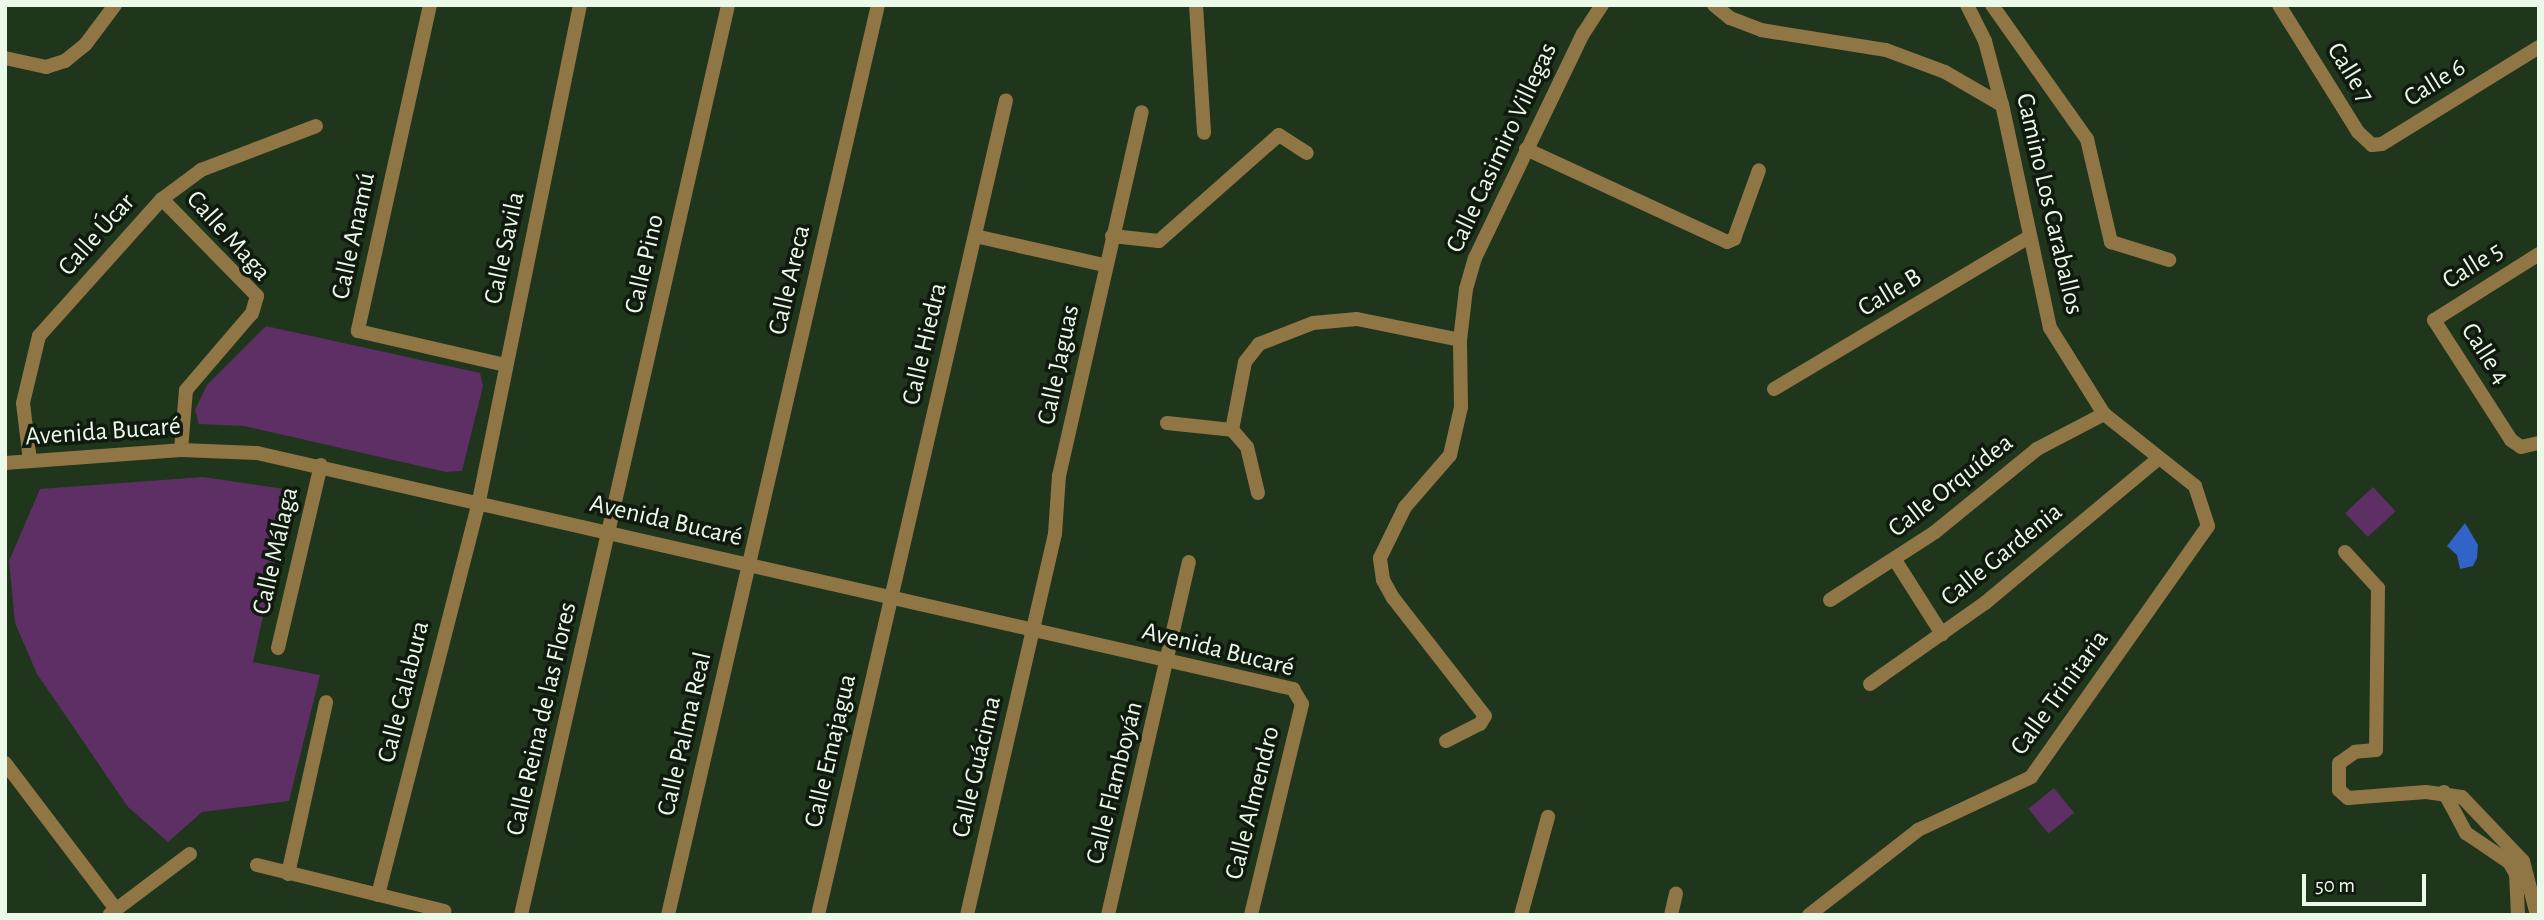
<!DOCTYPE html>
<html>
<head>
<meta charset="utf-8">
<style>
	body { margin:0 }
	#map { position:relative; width:2544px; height:920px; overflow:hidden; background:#1f351c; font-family:"Alegreya Sans",sans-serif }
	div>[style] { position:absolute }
	.green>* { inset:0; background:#5d2f64; transform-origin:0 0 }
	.water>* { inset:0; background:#3264c7 }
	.street>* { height:14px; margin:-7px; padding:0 7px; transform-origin:7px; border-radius:7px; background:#907645 }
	span { translate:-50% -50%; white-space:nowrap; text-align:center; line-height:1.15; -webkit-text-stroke:7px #101a0f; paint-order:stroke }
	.street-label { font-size:26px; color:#eaf9e8 }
	.frame { position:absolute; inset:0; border:7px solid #eaf9e8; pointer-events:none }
	.scale { position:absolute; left:2302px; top:874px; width:124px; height:32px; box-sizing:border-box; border:4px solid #eaf9e8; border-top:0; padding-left:9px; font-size:21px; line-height:24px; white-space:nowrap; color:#eaf9e8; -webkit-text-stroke:5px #101a0f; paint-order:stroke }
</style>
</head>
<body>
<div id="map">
	<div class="green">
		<div style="clip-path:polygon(266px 326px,480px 373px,483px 386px,462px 471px,446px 472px,244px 426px,199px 424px,195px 410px,207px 385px)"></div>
		<div style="clip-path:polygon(203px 477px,284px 489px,288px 501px,253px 662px,320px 675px,289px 801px,202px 812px,168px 842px,128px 807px,37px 674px,15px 623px,9px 561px,40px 489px)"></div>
		<div style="left:2373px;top:487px;width:33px;height:38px;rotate:47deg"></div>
		<div style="left:2054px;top:788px;width:32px;height:33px;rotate:51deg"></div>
	</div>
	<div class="water">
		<div style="clip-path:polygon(2465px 523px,2478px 545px,2477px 558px,2473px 566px,2460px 569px,2457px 555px,2447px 546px)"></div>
	</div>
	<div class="street">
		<div style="left:430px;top:5px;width:334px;rotate:102.5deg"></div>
		<div style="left:358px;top:331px;width:151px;rotate:13deg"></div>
		<div style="left:1196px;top:5px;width:128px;rotate:86.4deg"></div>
		<div style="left:1714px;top:5px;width:21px;rotate:39deg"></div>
		<div style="left:1730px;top:18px;width:33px;rotate:21deg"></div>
		<div style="left:1761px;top:30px;width:127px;rotate:9.1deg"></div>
		<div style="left:1886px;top:50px;width:63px;rotate:20.4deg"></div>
		<div style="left:1945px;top:72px;width:66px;rotate:30.1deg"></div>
		<div style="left:1992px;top:5px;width:164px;rotate:54.7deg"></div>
		<div style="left:2087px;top:139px;width:106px;rotate:76.9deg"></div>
		<div style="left:2111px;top:242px;width:61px;rotate:17.2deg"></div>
		<div style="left:2279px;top:5px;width:150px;rotate:58.1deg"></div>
		<div style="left:2358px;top:132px;width:19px;rotate:43deg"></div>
		<div style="left:2372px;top:145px;width:10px;rotate:-6deg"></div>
		<div style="left:2382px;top:144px;width:185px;rotate:-31.7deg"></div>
		<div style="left:5px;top:58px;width:42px;rotate:12.4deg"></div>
		<div style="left:46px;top:67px;width:20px;rotate:-18deg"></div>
		<div style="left:65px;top:61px;width:26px;rotate:-39deg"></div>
		<div style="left:85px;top:45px;width:50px;rotate:-53.1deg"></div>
		<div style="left:1526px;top:149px;width:221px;rotate:24.8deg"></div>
		<div style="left:1727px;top:242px;width:8px;rotate:-23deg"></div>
		<div style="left:1734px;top:239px;width:73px;rotate:-70.1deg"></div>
		<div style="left:162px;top:199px;width:136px;rotate:45.6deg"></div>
		<div style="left:257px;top:296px;width:18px;rotate:106deg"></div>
		<div style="left:252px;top:313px;width:101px;rotate:130.6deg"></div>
		<div style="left:186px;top:390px;width:60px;rotate:94.8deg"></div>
		<div style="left:975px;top:236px;width:132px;rotate:12.7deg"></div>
		<div style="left:1112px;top:236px;width:47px;rotate:6.1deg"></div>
		<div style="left:1159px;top:241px;width:160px;rotate:-41.5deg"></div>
		<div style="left:1279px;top:135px;width:33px;rotate:33deg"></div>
		<div style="left:2539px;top:254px;width:124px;rotate:147.8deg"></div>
		<div style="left:2434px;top:320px;width:143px;rotate:57.3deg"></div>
		<div style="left:2511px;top:440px;width:12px;rotate:35deg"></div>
		<div style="left:2521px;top:447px;width:18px;rotate:-13deg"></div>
		<div style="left:1774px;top:389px;width:297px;rotate:-30.8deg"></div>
		<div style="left:1167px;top:423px;width:65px;rotate:6.1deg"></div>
		<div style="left:30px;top:461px;width:58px;rotate:-96.9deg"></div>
		<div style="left:23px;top:403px;width:69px;rotate:-76.6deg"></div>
		<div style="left:39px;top:336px;width:184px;rotate:-48.1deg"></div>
		<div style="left:162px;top:199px;width:49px;rotate:-36.6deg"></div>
		<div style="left:201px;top:170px;width:123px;rotate:-20.9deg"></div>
		<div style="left:5px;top:463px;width:176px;rotate:-4.2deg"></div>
		<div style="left:181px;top:450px;width:76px;rotate:2.3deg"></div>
		<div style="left:257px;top:453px;width:1063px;rotate:12.83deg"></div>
		<div style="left:1293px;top:689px;width:17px;rotate:59deg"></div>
		<div style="left:1302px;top:704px;width:217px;rotate:103.6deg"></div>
		<div style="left:1258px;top:493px;width:47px;rotate:-103.4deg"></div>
		<div style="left:1247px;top:447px;width:23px;rotate:-131deg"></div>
		<div style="left:1232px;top:430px;width:69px;rotate:-79.2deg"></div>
		<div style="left:1245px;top:362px;width:23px;rotate:-52deg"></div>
		<div style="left:1259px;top:344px;width:58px;rotate:-21.3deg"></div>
		<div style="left:1313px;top:323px;width:44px;rotate:-5.2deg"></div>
		<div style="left:1357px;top:319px;width:105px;rotate:11.5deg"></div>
		<div style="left:2345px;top:552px;width:49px;rotate:47.5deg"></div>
		<div style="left:2378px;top:588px;width:162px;rotate:90.7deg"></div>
		<div style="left:2376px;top:750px;width:21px;rotate:175deg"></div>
		<div style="left:2355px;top:752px;width:19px;rotate:145deg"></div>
		<div style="left:2339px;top:763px;width:27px;rotate:90deg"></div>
		<div style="left:2339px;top:790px;width:12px;rotate:42deg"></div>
		<div style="left:2348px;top:798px;width:78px;rotate:-4.4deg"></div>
		<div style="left:2426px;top:792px;width:36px;rotate:8deg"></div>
		<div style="left:2462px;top:797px;width:88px;rotate:46.4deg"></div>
		<div style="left:2523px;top:861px;width:56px;rotate:75.5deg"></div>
		<div style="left:1895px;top:560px;width:88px;rotate:57.6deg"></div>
		<div style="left:1830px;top:600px;width:125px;rotate:-32.9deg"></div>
		<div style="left:1935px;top:532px;width:132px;rotate:-39.1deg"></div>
		<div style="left:2037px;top:449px;width:76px;rotate:-27.6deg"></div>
		<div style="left:278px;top:648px;width:188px;rotate:-76.8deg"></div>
		<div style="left:1870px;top:684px;width:141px;rotate:-35.2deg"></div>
		<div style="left:1985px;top:603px;width:226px;rotate:-39.8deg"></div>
		<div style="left:1446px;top:741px;width:38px;rotate:-27deg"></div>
		<div style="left:1480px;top:724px;width:9px;rotate:-58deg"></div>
		<div style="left:1485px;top:716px;width:150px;rotate:-127.9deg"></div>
		<div style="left:1393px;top:598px;width:21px;rotate:-119deg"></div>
		<div style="left:1383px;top:580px;width:22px;rotate:-98deg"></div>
		<div style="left:1380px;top:558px;width:57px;rotate:-63.9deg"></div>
		<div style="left:1405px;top:507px;width:69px;rotate:-49.1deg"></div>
		<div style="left:1450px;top:455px;width:49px;rotate:-77.1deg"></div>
		<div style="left:1461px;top:407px;width:67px;rotate:-90.9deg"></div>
		<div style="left:1460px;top:340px;width:51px;rotate:-83.3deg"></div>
		<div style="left:1466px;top:289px;width:32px;rotate:-74deg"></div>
		<div style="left:1475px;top:258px;width:249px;rotate:-64.3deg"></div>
		<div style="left:1583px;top:34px;width:35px;rotate:-57deg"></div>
		<div style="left:5px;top:763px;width:183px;rotate:52.8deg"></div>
		<div style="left:2444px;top:792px;width:47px;rotate:61.8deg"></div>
		<div style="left:2466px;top:833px;width:52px;rotate:34deg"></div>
		<div style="left:2509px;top:862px;width:14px;rotate:60deg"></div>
		<div style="left:2516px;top:874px;width:41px;rotate:87.2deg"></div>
		<div style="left:257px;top:865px;width:193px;rotate:13.8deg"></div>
		<div style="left:288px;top:874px;width:176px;rotate:-77.5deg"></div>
		<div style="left:378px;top:895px;width:407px;rotate:-75.6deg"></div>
		<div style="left:479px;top:501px;width:506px;rotate:-78.49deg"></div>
		<div style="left:110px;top:914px;width:100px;rotate:-36.9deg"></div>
		<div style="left:521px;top:915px;width:933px;rotate:-77.18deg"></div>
		<div style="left:668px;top:915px;width:934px;rotate:-77.01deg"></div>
		<div style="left:818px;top:915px;width:836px;rotate:-77.01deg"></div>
		<div style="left:967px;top:915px;width:391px;rotate:-77deg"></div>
		<div style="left:1055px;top:534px;width:58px;rotate:-86.1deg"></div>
		<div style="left:1059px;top:476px;width:373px;rotate:-77.2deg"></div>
		<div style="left:1108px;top:915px;width:362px;rotate:-77.1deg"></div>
		<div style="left:1521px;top:915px;width:102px;rotate:-74.6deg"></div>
		<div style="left:1671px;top:915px;width:22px;rotate:-77deg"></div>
		<div style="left:1809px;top:915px;width:138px;rotate:-37.9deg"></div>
		<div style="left:1918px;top:830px;width:125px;rotate:-25.1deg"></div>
		<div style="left:2031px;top:777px;width:307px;rotate:-54.8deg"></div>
		<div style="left:2208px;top:526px;width:42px;rotate:-108deg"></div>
		<div style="left:2195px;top:486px;width:116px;rotate:-141.6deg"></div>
		<div style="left:2104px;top:414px;width:102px;rotate:-122.1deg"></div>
		<div style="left:2050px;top:328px;width:228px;rotate:-102.1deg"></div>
		<div style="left:2002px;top:105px;width:66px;rotate:-104.9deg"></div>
		<div style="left:1985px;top:41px;width:40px;rotate:-116.6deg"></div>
	</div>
	<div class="street-label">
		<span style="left:2350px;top:73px;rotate:58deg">Calle 7</span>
		<span style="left:2435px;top:83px;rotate:-32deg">Calle 6</span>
		<span style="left:1502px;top:148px;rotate:-65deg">Calle Casimiro Villegas</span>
		<span style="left:2049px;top:204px;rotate:77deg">Camino Los Caraballos</span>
		<span style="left:97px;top:235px;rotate:-48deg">Calle Úcar</span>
		<span style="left:228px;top:236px;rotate:48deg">Calle Maga</span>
		<span style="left:354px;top:236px;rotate:-78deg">Calle Anamú</span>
		<span style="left:505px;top:248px;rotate:-78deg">Calle Savila</span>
		<span style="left:645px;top:264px;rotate:-77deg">Calle Pino</span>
		<span style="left:2473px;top:266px;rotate:-32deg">Calle 5</span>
		<span style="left:790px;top:280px;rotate:-77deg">Calle Areca</span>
		<span style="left:1890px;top:293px;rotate:-31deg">Calle B</span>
		<span style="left:925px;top:344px;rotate:-77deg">Calle Hiedra</span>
		<span style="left:2485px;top:354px;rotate:57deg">Calle 4</span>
		<span style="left:1059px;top:365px;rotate:-78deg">Calle Jaguas</span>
		<span style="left:103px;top:432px;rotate:-4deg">Avenida Bucaré</span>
		<span style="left:1951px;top:486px;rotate:-38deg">Calle Orquídea</span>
		<span style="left:666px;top:521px;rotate:13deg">Avenida Bucaré</span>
		<span style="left:276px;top:551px;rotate:-77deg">Calle Málaga</span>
		<span style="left:2002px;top:555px;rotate:-39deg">Calle Gardenia</span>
		<span style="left:1218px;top:650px;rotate:14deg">Avenida Bucaré</span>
		<span style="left:404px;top:692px;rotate:-76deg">Calle Calabura</span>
		<span style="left:2060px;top:693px;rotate:-54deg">Calle Trinitaria</span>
		<span style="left:542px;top:719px;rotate:-77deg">Calle Reina de las Flores</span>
		<span style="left:685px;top:734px;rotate:-77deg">Calle Palma Real</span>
		<span style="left:831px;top:751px;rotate:-77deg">Calle Emajagua</span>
		<span style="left:977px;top:767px;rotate:-77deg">Calle Guácima</span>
		<span style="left:1115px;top:783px;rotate:-76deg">Calle Flamboyán</span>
		<span style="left:1253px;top:803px;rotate:-76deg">Calle Almendro</span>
	</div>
	<div class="frame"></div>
	<div class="scale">50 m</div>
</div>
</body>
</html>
